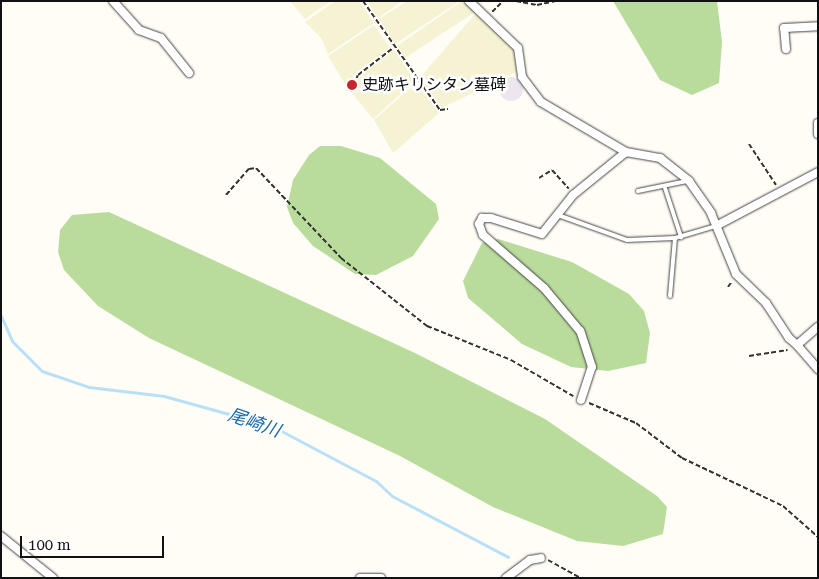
<!DOCTYPE html>
<html>
<head>
<meta charset="utf-8">
<style>
	body { margin:0 }
	#map { position:relative; width:819px; height:579px; overflow:hidden; background:#fffdf5; font-family:"Roboto Serif","Noto Sans JP",serif }
	div>[style] { position:absolute }
	.industrial>* { inset:0; background:#eee6ef }
	.round { border-radius:50% }
	.farmland>* { inset:0; background:#f6f3d4; transform-origin:0 0 }
	.forest>* { inset:0; background:#b9dc9c }
	.stream>* { height:3px; margin:-1.5px; padding:0 1.5px; transform-origin:1.5px; border-radius:1.5px; background:#b9e0f7 }
	.path>* { height:2px; margin-top:-1px; transform-origin:0; background:repeating-linear-gradient(90deg,#333 0 5px,transparent 0 7.5px) }
	.roads { filter:drop-shadow(0 0 1px #444) drop-shadow(0 0 1px #444) }
	.lane>* { height:4px; margin:-2px; padding:0 2px; transform-origin:2px; border-radius:2px; background:#fff }
	.street>* { height:8px; margin:-4px; padding:0 4px; transform-origin:4px; border-radius:4px; background:#fff }
	.dots>* { width:14px; height:14px; translate:-50% -50%; box-sizing:border-box; border:2px solid #fff; border-radius:50% }
	span { translate:-50% -50%; white-space:nowrap; text-align:center; line-height:1.15; -webkit-text-stroke:5px #fff; paint-order:stroke }
	.poi-label { font-size:16px; color:#111 }
	.left { translate:0 -50%; text-align:left }
	.water-label { font-size:18px; color:#1768a6; font-style:italic }
	.frame { position:absolute; inset:0; border:2px solid #111; pointer-events:none }
	.scale { position:absolute; left:20px; top:536px; width:144px; height:22px; box-sizing:border-box; border:2px solid #111; border-top:0; padding-left:6px; font-size:15px; line-height:18px; white-space:nowrap; color:#111; -webkit-text-stroke:4px #fff; paint-order:stroke }
</style>
</head>
<body>
<div id="map">
	<div class="industrial">
		<div class="round" style="left:499px;top:77px;width:24px;height:24px"></div>
	</div>
	<div class="farmland">
		<div style="clip-path:polygon(290px 1px,331px 1px,305px 19px)"></div>
		<div style="clip-path:polygon(335px 1px,359px 1px,374px 23px,328px 54px,321px 38px,305px 22px)"></div>
		<div style="clip-path:polygon(367px 1px,403px 1px,378px 18px)"></div>
		<div style="clip-path:polygon(407px 1px,460px 1px,395px 44px,379px 19px)"></div>
		<div style="clip-path:polygon(462px 1px,475px 12px,405px 58px,397px 46px)"></div>
		<div style="left:476px;top:13px;width:29px;height:83px;rotate:41deg"></div>
		<div style="clip-path:polygon(374px 25px,390px 48px,355px 73px,347px 87px,328px 56px)"></div>
		<div style="clip-path:polygon(499px 33px,515px 48px,516px 72px,442px 108px,424px 84px)"></div>
		<div style="clip-path:polygon(394px 50px,415px 81px,373px 119px,353px 94px,357px 79px)"></div>
		<div style="clip-path:polygon(416px 83px,439px 113px,393px 153px,374px 120px)"></div>
	</div>
	<div class="forest">
		<div style="clip-path:polygon(613px 1px,717px 1px,722px 42px,719px 83px,692px 95px,660px 80px)"></div>
		<div style="clip-path:polygon(320px 146px,341px 146px,380px 158px,436px 204px,439px 219px,413px 256px,376px 275px,355px 274px,313px 246px,293px 223px,287px 207px,293px 180px,309px 155px)"></div>
		<div style="clip-path:polygon(109px 212px,415px 353px,545px 419px,657px 496px,667px 507px,663px 534px,623px 546px,577px 541px,493px 507px,400px 456px,149px 338px,98px 306px,64px 270px,58px 252px,60px 230px,72px 215px)"></div>
		<div style="clip-path:polygon(498px 239px,572px 262px,629px 294px,644px 311px,650px 333px,646px 363px,608px 371px,571px 367px,522px 344px,468px 298px,463px 281px,482px 243px)"></div>
	</div>
	<div class="stream">
		<div style="left:1px;top:316px;width:27px;rotate:66deg"></div>
		<div style="left:12px;top:341px;width:42px;rotate:45deg"></div>
		<div style="left:42px;top:371px;width:50px;rotate:18.8deg"></div>
		<div style="left:89px;top:387px;width:76px;rotate:6.8deg"></div>
		<div style="left:164px;top:396px;width:112px;rotate:15.5deg"></div>
		<div style="left:272px;top:426px;width:118px;rotate:27.9deg"></div>
		<div style="left:376px;top:481px;width:22px;rotate:43deg"></div>
		<div style="left:392px;top:496px;width:131px;rotate:27.7deg"></div>
	</div>
	<div class="path">
		<div style="left:363px;top:1px;width:133px;rotate:54.8deg"></div>
		<div style="left:440px;top:110px;width:8px;rotate:-7deg"></div>
		<div style="left:516px;top:1px;width:21px;rotate:11deg"></div>
		<div style="left:537px;top:5px;width:19px;rotate:-12deg"></div>
		<div style="left:492px;top:12px;width:16px;rotate:-45deg"></div>
		<div style="left:351px;top:92px;width:18px;rotate:-68deg"></div>
		<div style="left:358px;top:75px;width:44px;rotate:-37.6deg"></div>
		<div style="left:749px;top:144px;width:49px;rotate:56.6deg"></div>
		<div style="left:539px;top:178px;width:15px;rotate:-32deg"></div>
		<div style="left:552px;top:170px;width:25px;rotate:48deg"></div>
		<div style="left:226px;top:195px;width:35px;rotate:-49deg"></div>
		<div style="left:249px;top:169px;width:7px;rotate:-8deg"></div>
		<div style="left:256px;top:168px;width:124px;rotate:46.6deg"></div>
		<div style="left:341px;top:258px;width:110px;rotate:38.3deg"></div>
		<div style="left:427px;top:326px;width:91px;rotate:22deg"></div>
		<div style="left:511px;top:360px;width:72px;rotate:30.1deg"></div>
		<div style="left:728px;top:287px;width:7px;rotate:-56deg"></div>
		<div style="left:749px;top:356px;width:39px;rotate:-9deg"></div>
		<div style="left:589px;top:403px;width:51px;rotate:23.1deg"></div>
		<div style="left:636px;top:423px;width:58px;rotate:37.3deg"></div>
		<div style="left:682px;top:458px;width:112px;rotate:25.4deg"></div>
		<div style="left:783px;top:506px;width:47px;rotate:41.5deg"></div>
		<div style="left:548px;top:560px;width:38px;rotate:29deg"></div>
	</div>
	<div class="roads">
		<div class="lane">
			<div style="left:665px;top:188px;width:52px;rotate:71.9deg"></div>
			<div style="left:638px;top:191px;width:50px;rotate:-11.5deg"></div>
			<div style="left:558px;top:215px;width:73px;rotate:19.9deg"></div>
			<div style="left:627px;top:240px;width:48px;rotate:-2.4deg"></div>
			<div style="left:675px;top:238px;width:43px;rotate:-16.3deg"></div>
			<div style="left:670px;top:296px;width:58px;rotate:-85.1deg"></div>
		</div>
		<div class="street">
			<div style="left:113px;top:1px;width:39px;rotate:48deg"></div>
			<div style="left:139px;top:30px;width:23px;rotate:20deg"></div>
			<div style="left:161px;top:38px;width:45px;rotate:51.3deg"></div>
			<div style="left:469px;top:1px;width:68px;rotate:43.8deg"></div>
			<div style="left:518px;top:48px;width:29px;rotate:82deg"></div>
			<div style="left:522px;top:77px;width:31px;rotate:53deg"></div>
			<div style="left:541px;top:102px;width:99px;rotate:30.5deg"></div>
			<div style="left:786px;top:49px;width:21px;rotate:-95deg"></div>
			<div style="left:784px;top:28px;width:34px;rotate:-3deg"></div>
			<div style="left:818px;top:123px;width:11px;rotate:90deg"></div>
			<div style="left:716px;top:226px;width:115px;rotate:-27.9deg"></div>
			<div style="left:797px;top:345px;width:32px;rotate:49deg"></div>
			<div style="left:581px;top:400px;width:35px;rotate:-72deg"></div>
			<div style="left:592px;top:367px;width:38px;rotate:-108deg"></div>
			<div style="left:580px;top:331px;width:56px;rotate:-129.9deg"></div>
			<div style="left:544px;top:288px;width:81px;rotate:-139deg"></div>
			<div style="left:483px;top:235px;width:12px;rotate:-110deg"></div>
			<div style="left:479px;top:224px;width:7px;rotate:-63deg"></div>
			<div style="left:482px;top:218px;width:9px"></div>
			<div style="left:491px;top:218px;width:53px;rotate:17.4deg"></div>
			<div style="left:542px;top:234px;width:50px;rotate:-51.5deg"></div>
			<div style="left:573px;top:195px;width:68px;rotate:-39.1deg"></div>
			<div style="left:626px;top:152px;width:35px;rotate:10deg"></div>
			<div style="left:660px;top:158px;width:37px;rotate:38deg"></div>
			<div style="left:689px;top:181px;width:39px;rotate:55deg"></div>
			<div style="left:711px;top:213px;width:66px;rotate:67.7deg"></div>
			<div style="left:736px;top:274px;width:42px;rotate:44deg"></div>
			<div style="left:766px;top:303px;width:42px;rotate:56.7deg"></div>
			<div style="left:789px;top:338px;width:11px;rotate:41deg"></div>
			<div style="left:797px;top:345px;width:28px;rotate:-41deg"></div>
			<div style="left:1px;top:536px;width:67px;rotate:38.9deg"></div>
			<div style="left:360px;top:578px;width:21px"></div>
			<div style="left:506px;top:578px;width:30px;rotate:-37deg"></div>
			<div style="left:530px;top:560px;width:11px;rotate:-10deg"></div>
		</div>
	</div>
	<div class="dots">
		<div style="left:352px;top:85px;background:#c4262e"></div>
	</div>
	<div class="poi-label">
		<span class="left" style="left:362px;top:85px">史跡キリシタン墓碑</span>
	</div>
	<div class="water-label">
		<span style="left:254px;top:423px;rotate:19deg">尾崎川</span>
	</div>
	<div class="frame"></div>
	<div class="scale">100 m</div>
</div>
</body>
</html>
